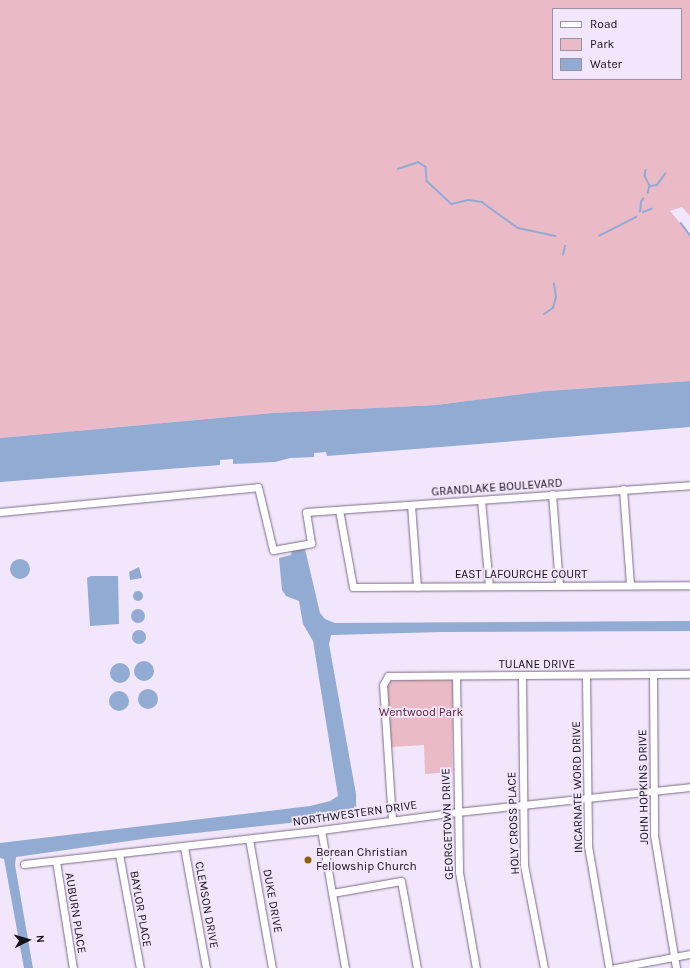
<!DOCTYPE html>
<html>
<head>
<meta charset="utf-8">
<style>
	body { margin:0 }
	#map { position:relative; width:690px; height:968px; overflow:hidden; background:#f2e6fc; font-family:Karla,sans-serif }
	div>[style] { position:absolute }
	.green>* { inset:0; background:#ebbac7 }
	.water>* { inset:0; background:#91abd3 }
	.round { border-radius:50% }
	.stream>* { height:1.5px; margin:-0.75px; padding:0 0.75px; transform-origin:0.75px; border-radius:0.75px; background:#91abd3 }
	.roads { filter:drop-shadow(0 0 1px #7a6c85) drop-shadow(0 0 1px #7a6c85) }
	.minor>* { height:7px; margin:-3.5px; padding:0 3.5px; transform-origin:3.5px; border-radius:3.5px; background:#fff }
	.dots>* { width:11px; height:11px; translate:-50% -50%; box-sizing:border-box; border:2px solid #f2e6fc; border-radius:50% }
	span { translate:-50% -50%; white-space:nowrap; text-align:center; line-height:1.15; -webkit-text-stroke:3.5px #f2e6fc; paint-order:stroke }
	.street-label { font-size:12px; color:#16111a }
	.park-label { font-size:12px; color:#5f2037 }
	.poi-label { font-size:12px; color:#16111a }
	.left { translate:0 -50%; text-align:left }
	.legend { position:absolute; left:552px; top:8px; width:130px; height:72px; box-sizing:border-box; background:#f2e6fc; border:1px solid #9a91a2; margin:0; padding:5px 7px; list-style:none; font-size:12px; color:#16111a }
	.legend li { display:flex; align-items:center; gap:8px; height:20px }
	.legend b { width:20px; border:1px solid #9a91a2 }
	.north { position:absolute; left:8px; top:920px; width:40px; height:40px; -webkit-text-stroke:3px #f2e6fc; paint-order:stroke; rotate:85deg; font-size:11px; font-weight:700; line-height:16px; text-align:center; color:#16111a }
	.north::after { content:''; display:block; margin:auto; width:14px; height:18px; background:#16111a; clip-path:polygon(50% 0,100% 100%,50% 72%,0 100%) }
</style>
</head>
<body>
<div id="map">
	<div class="green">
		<div style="clip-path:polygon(evenodd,0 0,690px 0,690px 216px,682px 207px,670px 211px,690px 235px,690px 381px,546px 391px,436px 405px,272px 413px,0 438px,0 0,553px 9px,681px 9px,681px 79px,553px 79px,553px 9px)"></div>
		<div style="clip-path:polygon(453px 678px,452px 772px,425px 774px,424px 745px,391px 747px,386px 681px)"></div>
	</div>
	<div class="water">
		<div style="clip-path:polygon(690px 381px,690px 427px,327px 456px,326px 452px,314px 453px,314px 457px,290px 458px,275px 462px,233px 464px,233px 459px,220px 460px,220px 465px,0 482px,0 438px,272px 413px,436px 405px,546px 391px)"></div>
		<div style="clip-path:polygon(305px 549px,320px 613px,325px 619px,335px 623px,690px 621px,690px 631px,442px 632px,331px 635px,329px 644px,356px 794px,356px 813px,308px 821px,150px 838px,16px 857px,15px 865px,33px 968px,24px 968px,4px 859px,0 858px,0 843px,310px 806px,330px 801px,338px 796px,313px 641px,303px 624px,299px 601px,286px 596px,282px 590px,279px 558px,291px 555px,292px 551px)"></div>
		<div class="round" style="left:10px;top:559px;width:20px;height:20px"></div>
		<div style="clip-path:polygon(139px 567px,142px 578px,130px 580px,129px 572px)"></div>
		<div style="clip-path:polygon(91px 576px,118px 576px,119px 624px,90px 626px,87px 578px)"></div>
		<div class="round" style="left:133px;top:591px;width:10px;height:10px"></div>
		<div class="round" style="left:131px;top:609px;width:14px;height:14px"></div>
		<div class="round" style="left:132px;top:630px;width:14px;height:14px"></div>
		<div class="round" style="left:134px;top:661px;width:20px;height:20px"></div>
		<div class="round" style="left:110px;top:663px;width:20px;height:20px"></div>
		<div class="round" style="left:138px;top:689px;width:20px;height:20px"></div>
		<div class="round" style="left:109px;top:691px;width:20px;height:20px"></div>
	</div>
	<div class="stream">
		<div style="left:398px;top:169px;width:21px;rotate:-19deg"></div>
		<div style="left:418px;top:162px;width:9px;rotate:32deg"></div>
		<div style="left:426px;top:167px;width:14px;rotate:86deg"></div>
		<div style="left:427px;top:181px;width:34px;rotate:43deg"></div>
		<div style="left:452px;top:204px;width:16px;rotate:-14deg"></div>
		<div style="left:468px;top:200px;width:14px;rotate:8deg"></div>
		<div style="left:482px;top:202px;width:44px;rotate:35.8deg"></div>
		<div style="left:518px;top:228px;width:38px;rotate:12deg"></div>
		<div style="left:646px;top:170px;width:6px;rotate:99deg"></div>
		<div style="left:645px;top:176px;width:11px;rotate:63deg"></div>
		<div style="left:650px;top:186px;width:7px;rotate:106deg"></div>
		<div style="left:650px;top:186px;width:7px;rotate:-8deg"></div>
		<div style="left:657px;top:185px;width:14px;rotate:-54deg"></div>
		<div style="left:640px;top:212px;width:10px;rotate:-84deg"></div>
		<div style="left:641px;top:202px;width:4px;rotate:-56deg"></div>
		<div style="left:643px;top:212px;width:9px;rotate:-21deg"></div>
		<div style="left:681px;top:223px;width:15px;rotate:53deg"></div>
		<div style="left:599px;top:236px;width:42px;rotate:-27.2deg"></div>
		<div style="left:563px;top:255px;width:9px;rotate:-77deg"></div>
		<div style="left:544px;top:314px;width:11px;rotate:-34deg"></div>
		<div style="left:553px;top:308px;width:11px;rotate:-75deg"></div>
		<div style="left:556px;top:297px;width:13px;rotate:-99deg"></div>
	</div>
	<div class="roads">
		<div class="minor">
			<div style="left:623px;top:489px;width:96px;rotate:85.8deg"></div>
			<div style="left:552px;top:494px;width:92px;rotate:85.6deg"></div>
			<div style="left:481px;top:500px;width:86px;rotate:84.7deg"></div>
			<div style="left:411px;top:505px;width:82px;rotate:85.8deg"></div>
			<div style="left:339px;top:510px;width:78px;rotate:79.7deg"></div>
			<div style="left:353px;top:587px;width:337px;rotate:-0.3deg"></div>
			<div style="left:0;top:512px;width:259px;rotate:-5.5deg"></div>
			<div style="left:258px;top:487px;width:65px;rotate:76.6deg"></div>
			<div style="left:273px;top:550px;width:39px;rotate:-10deg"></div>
			<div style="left:311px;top:543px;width:31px;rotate:-99deg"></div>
			<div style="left:306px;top:512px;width:385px;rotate:-4deg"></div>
			<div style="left:653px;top:675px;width:160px;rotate:89.6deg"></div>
			<div style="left:654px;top:835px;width:135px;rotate:80.6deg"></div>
			<div style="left:522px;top:676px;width:189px;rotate:89.4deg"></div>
			<div style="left:524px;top:865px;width:105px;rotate:79deg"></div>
			<div style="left:586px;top:676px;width:170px;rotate:89.3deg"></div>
			<div style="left:588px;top:846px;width:124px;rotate:80.2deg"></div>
			<div style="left:456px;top:677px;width:195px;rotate:89.1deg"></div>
			<div style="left:459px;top:872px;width:97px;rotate:80deg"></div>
			<div style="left:392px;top:820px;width:135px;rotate:-93.8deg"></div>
			<div style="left:383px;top:685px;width:10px;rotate:-61deg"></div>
			<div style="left:388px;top:676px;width:302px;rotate:-0.4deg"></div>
			<div style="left:321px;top:830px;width:140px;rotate:80.1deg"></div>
			<div style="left:249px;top:839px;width:131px;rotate:79.9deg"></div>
			<div style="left:184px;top:847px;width:123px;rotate:79.7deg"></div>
			<div style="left:119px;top:854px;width:116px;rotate:79.6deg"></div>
			<div style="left:56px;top:861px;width:108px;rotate:81deg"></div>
			<div style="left:24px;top:864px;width:299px;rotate:-6.5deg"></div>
			<div style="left:321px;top:830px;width:137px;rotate:-7.5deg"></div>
			<div style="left:457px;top:812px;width:234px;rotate:-6.1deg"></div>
			<div style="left:332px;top:893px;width:70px;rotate:-9.9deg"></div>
			<div style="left:401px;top:881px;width:88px;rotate:79.6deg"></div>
			<div style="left:615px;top:968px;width:76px;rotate:-10.6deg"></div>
		</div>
	</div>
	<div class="dots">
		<div style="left:308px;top:860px;background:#8e6108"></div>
	</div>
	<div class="street-label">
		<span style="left:497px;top:488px;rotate:-4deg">GRANDLAKE BOULEVARD</span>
		<span style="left:521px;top:575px">EAST LAFOURCHE COURT</span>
		<span style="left:537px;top:665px">TULANE DRIVE</span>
		<span style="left:578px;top:787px;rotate:-91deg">INCARNATE WORD DRIVE</span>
		<span style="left:644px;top:787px;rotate:-91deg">JOHN HOPKINS DRIVE</span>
		<span style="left:355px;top:814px;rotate:-8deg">NORTHWESTERN DRIVE</span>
		<span style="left:514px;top:823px;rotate:-92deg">HOLY CROSS PLACE</span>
		<span style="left:448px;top:824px;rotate:-92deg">GEORGETOWN DRIVE</span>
		<span style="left:272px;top:901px;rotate:80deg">DUKE DRIVE</span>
		<span style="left:206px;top:905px;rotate:80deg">CLEMSON DRIVE</span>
		<span style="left:140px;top:909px;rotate:80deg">BAYLOR PLACE</span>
		<span style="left:75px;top:913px;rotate:81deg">AUBURN PLACE</span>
	</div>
	<div class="park-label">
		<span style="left:421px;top:713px">Wentwood Park</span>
	</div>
	<div class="poi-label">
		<span class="left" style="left:316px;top:860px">Berean Christian<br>Fellowship Church</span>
	</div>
	<ul class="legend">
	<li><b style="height:5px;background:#fff"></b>Road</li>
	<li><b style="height:11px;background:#ebbac7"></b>Park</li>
	<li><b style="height:11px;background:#91abd3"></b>Water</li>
	</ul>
	<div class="north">N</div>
</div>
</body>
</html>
